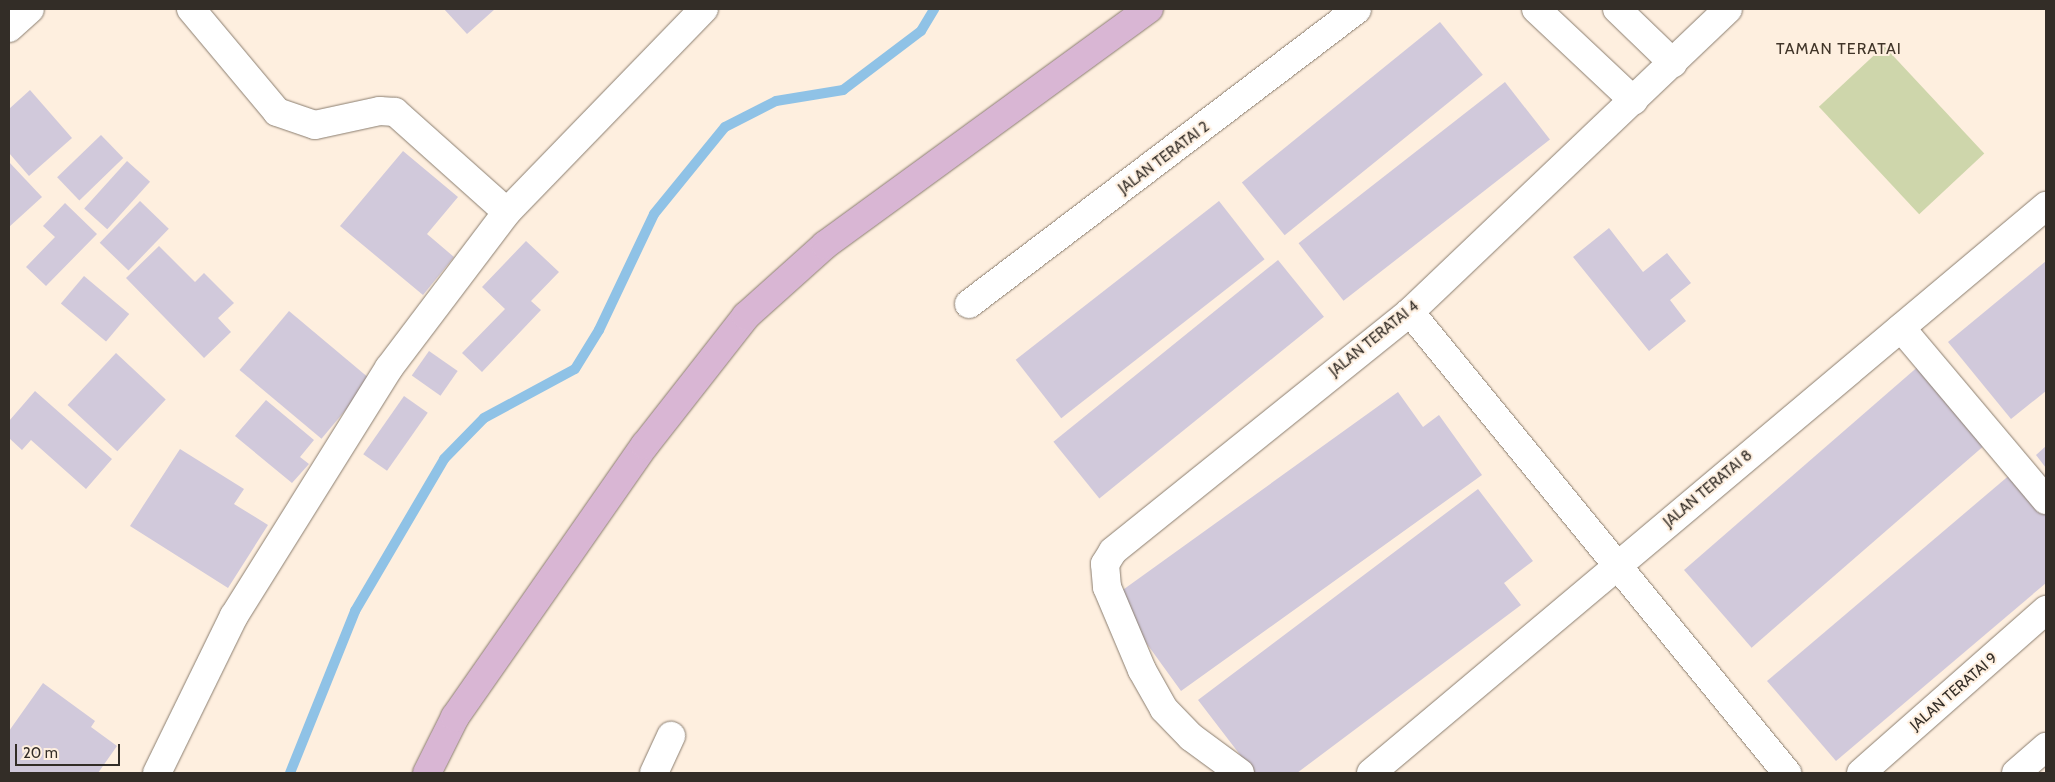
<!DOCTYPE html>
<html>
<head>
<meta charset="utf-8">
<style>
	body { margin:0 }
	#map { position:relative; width:2055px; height:782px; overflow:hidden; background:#feefdf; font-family:Cabin,sans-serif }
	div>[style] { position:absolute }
	.green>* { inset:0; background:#ced6ab; transform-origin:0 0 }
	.stream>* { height:10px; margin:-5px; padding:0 5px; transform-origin:5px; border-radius:5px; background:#8fc2e6 }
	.building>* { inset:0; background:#d1c9db; transform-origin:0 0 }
	.roads { filter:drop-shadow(0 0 1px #8a7d6f) drop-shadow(0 0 1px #8a7d6f) }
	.minor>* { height:28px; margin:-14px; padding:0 14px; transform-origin:14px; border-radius:14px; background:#fff }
	.major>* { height:28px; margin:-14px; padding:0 14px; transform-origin:14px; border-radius:14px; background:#d9b6d4 }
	span { translate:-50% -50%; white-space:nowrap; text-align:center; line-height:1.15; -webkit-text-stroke:4px #feefdf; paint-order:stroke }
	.street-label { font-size:15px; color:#332d27 }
	.neighbourhood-label { font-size:16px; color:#413529; letter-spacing:1px }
	.frame { position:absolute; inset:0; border:10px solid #332d27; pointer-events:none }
	.scale { position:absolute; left:15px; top:744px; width:105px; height:22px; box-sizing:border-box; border:2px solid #332d27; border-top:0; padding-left:6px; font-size:15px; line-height:18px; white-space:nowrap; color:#332d27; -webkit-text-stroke:4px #feefdf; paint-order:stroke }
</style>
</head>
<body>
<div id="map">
	<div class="green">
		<div style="left:1884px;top:46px;width:147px;height:89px;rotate:47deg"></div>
	</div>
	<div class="stream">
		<div style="left:290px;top:773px;width:175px;rotate:-68.1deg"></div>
		<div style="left:355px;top:611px;width:176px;rotate:-59.6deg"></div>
		<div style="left:444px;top:459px;width:57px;rotate:-45.7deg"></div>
		<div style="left:484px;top:418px;width:103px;rotate:-28.3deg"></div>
		<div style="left:575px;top:369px;width:46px;rotate:-58.4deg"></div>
		<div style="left:599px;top:330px;width:128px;rotate:-64.6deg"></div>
		<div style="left:654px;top:214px;width:112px;rotate:-50.8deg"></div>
		<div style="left:725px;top:127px;width:57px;rotate:-27deg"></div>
		<div style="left:776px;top:101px;width:68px;rotate:-9.3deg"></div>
		<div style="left:843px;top:90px;width:98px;rotate:-37.1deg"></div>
		<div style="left:921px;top:31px;width:26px;rotate:-59deg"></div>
	</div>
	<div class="building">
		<div style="clip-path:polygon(444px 9px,495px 9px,467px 34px)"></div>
		<div style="left:1440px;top:22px;width:68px;height:255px;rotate:51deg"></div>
		<div style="left:1505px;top:82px;width:73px;height:262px;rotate:52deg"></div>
		<div style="clip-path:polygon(30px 90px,72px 138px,29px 176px,9px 153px,9px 109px)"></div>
		<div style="left:101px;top:135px;width:32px;height:61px;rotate:46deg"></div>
		<div style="clip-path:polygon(403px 151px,458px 197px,427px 234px,454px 257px,423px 295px,340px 226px)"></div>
		<div style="left:127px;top:161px;width:31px;height:64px;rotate:42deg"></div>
		<div style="clip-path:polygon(9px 162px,42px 197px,9px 227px)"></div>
		<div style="left:140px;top:201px;width:40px;height:58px;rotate:44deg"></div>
		<div style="left:1219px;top:201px;width:74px;height:258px;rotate:52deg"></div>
		<div style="clip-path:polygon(65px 203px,97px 234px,46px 286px,26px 267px,55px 237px,43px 226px)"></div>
		<div style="clip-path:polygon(1609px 228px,1643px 272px,1667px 253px,1691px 283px,1670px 300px,1686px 321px,1649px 351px,1573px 257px)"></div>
		<div style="clip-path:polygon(526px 241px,559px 272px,531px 301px,541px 310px,482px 372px,462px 353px,505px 309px,482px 287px)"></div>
		<div style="clip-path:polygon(159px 246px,195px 282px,204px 273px,234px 303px,218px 318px,231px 332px,204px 358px,126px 278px)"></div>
		<div style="left:1278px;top:260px;width:73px;height:289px;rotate:51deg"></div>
		<div style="clip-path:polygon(2046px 261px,2046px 391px,2011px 419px,1948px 342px)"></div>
		<div style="left:84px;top:276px;width:59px;height:36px;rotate:40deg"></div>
		<div style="left:289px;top:311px;width:107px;height:77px;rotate:40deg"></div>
		<div style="left:429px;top:351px;width:35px;height:30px;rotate:35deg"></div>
		<div style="left:116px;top:353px;width:68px;height:71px;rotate:43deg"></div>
		<div style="left:1921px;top:364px;width:103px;height:314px;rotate:49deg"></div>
		<div style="clip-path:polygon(35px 391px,112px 459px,86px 489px,31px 440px,22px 450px,9px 438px,9px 421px)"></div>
		<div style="clip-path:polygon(1398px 392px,1423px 427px,1439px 415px,1482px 475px,1181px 691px,1113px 597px)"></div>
		<div style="left:404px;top:396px;width:29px;height:71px;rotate:35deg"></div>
		<div style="clip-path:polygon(266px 400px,314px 440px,300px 457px,309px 464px,292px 483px,235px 436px)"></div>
		<div style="clip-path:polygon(2046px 446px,2046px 468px,2036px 455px)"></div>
		<div style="clip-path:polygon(180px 449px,244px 489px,234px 504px,268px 525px,228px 588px,130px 526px)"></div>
		<div style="clip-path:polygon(2012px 473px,2046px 513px,2046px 583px,1836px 761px,1767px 681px)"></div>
		<div style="clip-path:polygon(1478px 489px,1533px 561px,1504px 583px,1521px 605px,1297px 773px,1254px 773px,1198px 700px)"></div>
		<div style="clip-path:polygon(43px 683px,95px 721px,91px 727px,117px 746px,98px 773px,9px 773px,9px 731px)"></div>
	</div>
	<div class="roads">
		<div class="minor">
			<div style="left:191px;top:9px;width:134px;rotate:50.1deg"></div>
			<div style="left:277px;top:112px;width:40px;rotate:18.9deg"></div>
			<div style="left:315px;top:125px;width:66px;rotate:-12.2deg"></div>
			<div style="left:380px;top:111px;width:15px;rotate:4deg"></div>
			<div style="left:395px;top:112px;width:150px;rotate:41.8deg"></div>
			<div style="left:1536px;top:9px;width:134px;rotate:43.2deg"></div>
			<div style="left:1617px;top:9px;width:78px;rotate:44deg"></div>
			<div style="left:9px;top:28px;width:28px;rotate:-42deg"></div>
			<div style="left:969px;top:304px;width:487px;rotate:-37.2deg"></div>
			<div style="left:1410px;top:312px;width:596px;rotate:50.72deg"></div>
			<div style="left:1901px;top:328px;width:225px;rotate:49.9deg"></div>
			<div style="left:157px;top:773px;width:175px;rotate:-63.9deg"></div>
			<div style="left:234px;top:616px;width:292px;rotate:-58deg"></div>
			<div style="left:389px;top:368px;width:196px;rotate:-52.9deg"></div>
			<div style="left:507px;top:212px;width:283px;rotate:-45.9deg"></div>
			<div style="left:654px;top:773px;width:41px;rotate:-65.3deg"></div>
			<div style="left:1240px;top:773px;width:61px;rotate:-143.7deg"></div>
			<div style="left:1191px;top:737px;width:39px;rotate:-134deg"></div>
			<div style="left:1164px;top:709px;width:45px;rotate:-119.4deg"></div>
			<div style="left:1142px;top:670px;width:90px;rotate:-112.9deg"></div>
			<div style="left:1107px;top:587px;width:23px;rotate:-95deg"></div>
			<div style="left:1105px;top:564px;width:15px;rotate:-58deg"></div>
			<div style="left:1113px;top:551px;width:381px;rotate:-38.8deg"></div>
			<div style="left:1410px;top:312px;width:439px;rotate:-43.6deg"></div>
			<div style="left:1371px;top:773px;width:882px;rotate:-40.03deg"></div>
			<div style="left:1861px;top:773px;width:247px;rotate:-41.4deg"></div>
			<div style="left:2016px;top:773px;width:40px;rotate:-41deg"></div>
		</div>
		<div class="major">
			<div style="left:427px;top:773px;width:63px;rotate:-63.4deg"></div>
			<div style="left:455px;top:717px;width:332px;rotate:-55.1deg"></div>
			<div style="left:645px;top:445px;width:164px;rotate:-51.9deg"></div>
			<div style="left:746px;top:316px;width:106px;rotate:-41.9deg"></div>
			<div style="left:825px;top:245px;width:401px;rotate:-36.1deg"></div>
		</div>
	</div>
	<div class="street-label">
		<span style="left:1164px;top:158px;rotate:-37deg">JALAN TERATAI 2</span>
		<span style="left:1374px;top:339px;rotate:-39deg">JALAN TERATAI 4</span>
		<span style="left:1708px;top:489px;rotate:-40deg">JALAN TERATAI 8</span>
		<span style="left:1954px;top:692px;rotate:-41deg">JALAN TERATAI 9</span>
	</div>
	<div class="neighbourhood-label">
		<span style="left:1839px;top:49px">TAMAN TERATAI</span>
	</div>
	<div class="frame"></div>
	<div class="scale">20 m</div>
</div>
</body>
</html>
